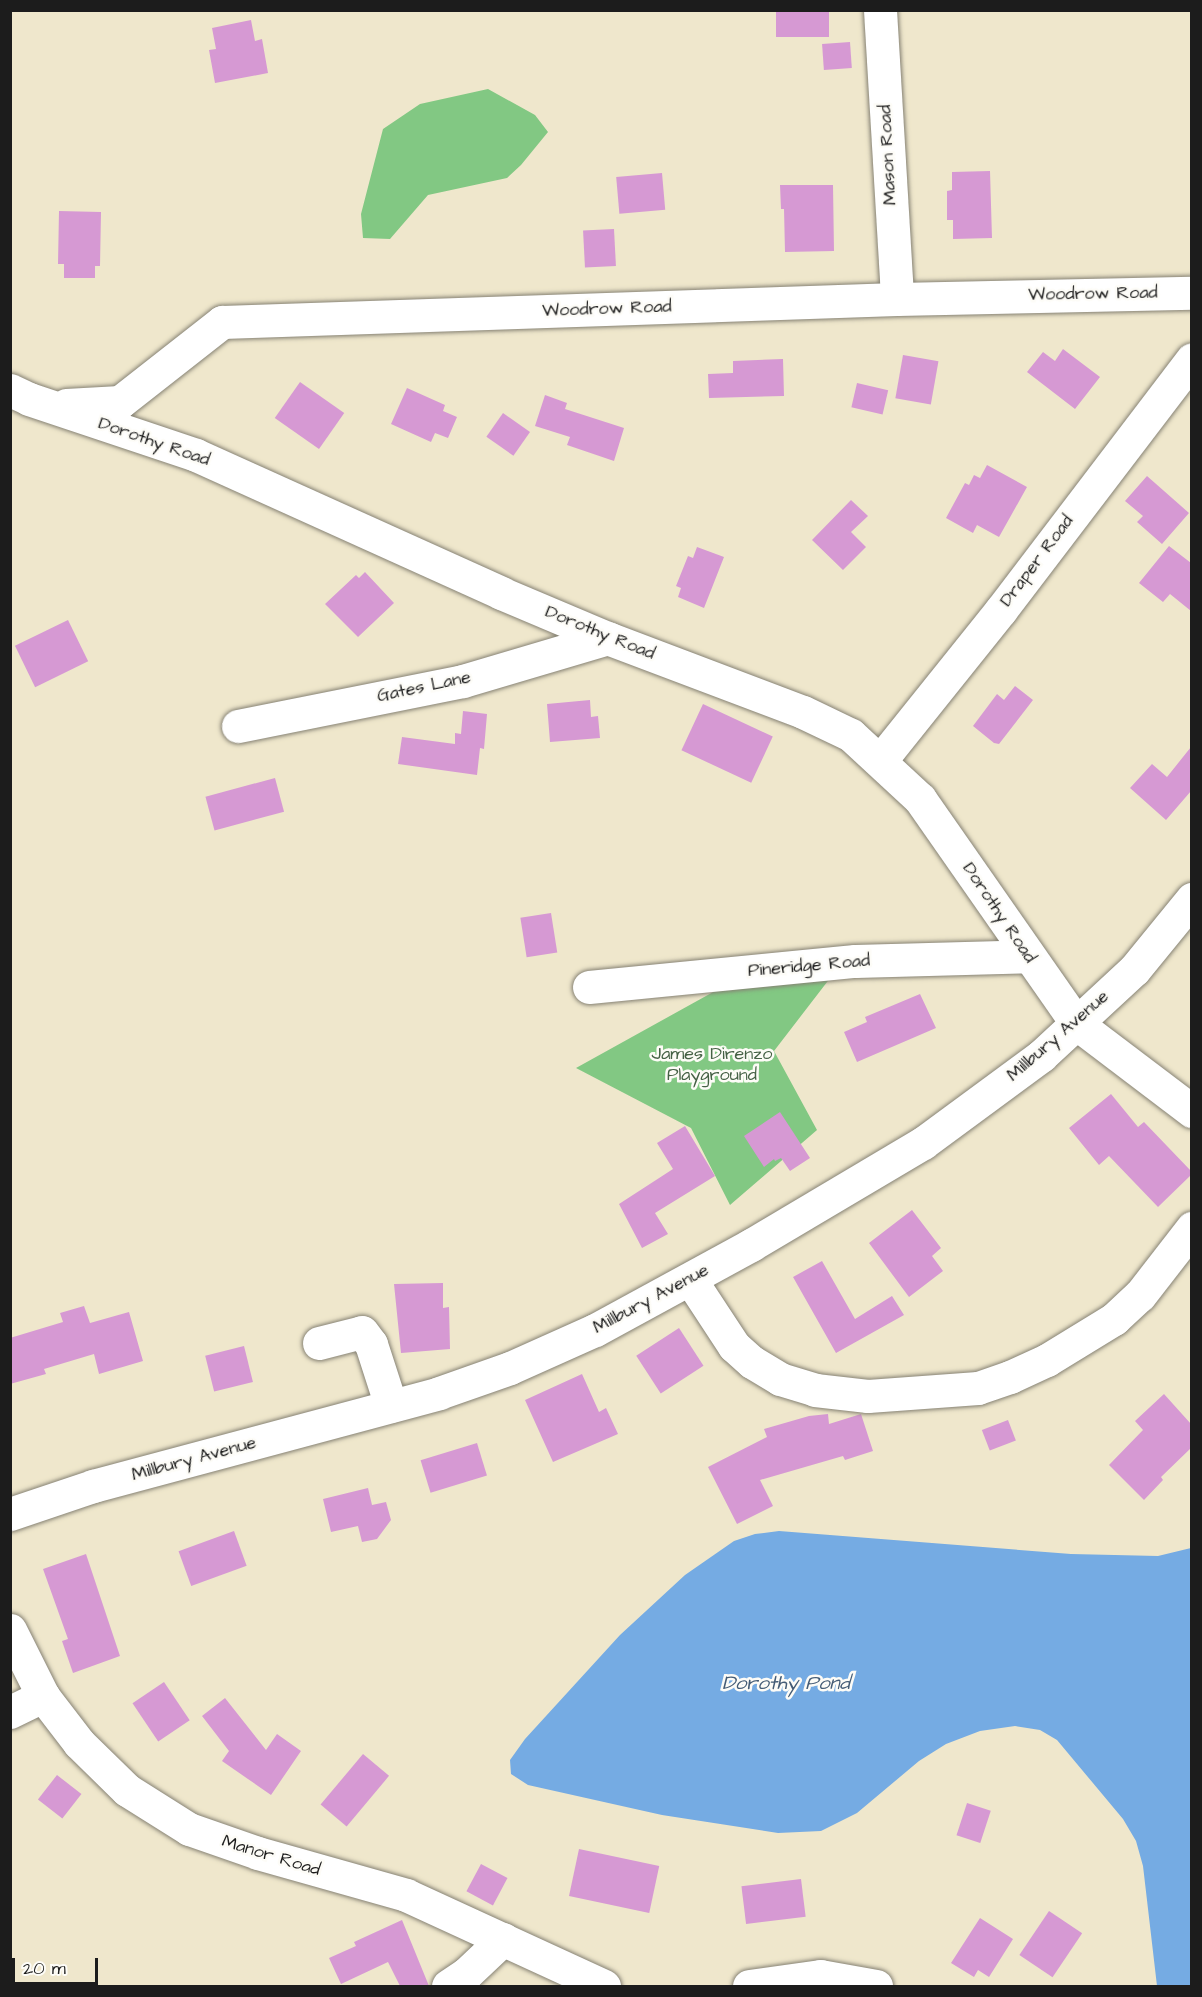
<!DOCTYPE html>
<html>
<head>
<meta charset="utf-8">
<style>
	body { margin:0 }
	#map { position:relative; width:1202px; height:1997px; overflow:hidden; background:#efe7cc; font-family:"Architects Daughter",sans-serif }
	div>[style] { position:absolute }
	.green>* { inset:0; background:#82c883 }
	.water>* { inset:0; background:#75abe3 }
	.building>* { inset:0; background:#d699d3; transform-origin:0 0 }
	.roads { filter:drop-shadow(0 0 2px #868274) drop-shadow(0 0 2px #868274) }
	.minor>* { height:33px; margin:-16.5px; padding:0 16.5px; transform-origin:16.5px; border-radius:16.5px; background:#fff }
	.major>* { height:33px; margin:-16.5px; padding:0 16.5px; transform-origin:16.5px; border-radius:16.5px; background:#fff }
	span { translate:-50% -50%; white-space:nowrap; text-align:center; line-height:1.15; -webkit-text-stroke:5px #fdfcf7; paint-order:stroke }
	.street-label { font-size:18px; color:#1c1c1c }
	.park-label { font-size:18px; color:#456145 }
	.water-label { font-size:20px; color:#445c76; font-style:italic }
	.frame { position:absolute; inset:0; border:12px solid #1c1c1c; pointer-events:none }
	.scale { position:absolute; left:12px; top:1958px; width:86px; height:27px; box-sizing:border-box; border:3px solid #1c1c1c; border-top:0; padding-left:8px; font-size:18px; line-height:21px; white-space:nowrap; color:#1c1c1c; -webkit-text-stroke:4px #fdfcf7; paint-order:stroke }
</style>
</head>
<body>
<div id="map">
	<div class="green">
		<div style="clip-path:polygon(488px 89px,535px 115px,548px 132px,521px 165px,507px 178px,428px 195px,390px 239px,363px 238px,361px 214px,383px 129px,420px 104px)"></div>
		<div style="clip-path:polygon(834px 973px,774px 1051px,817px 1130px,730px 1205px,691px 1128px,576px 1068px,715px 991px)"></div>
	</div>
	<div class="water">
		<div style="clip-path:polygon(779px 1531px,1071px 1554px,1158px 1556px,1191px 1548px,1191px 1986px,1157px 1986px,1143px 1866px,1136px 1841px,1123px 1819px,1057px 1740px,1040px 1730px,1015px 1726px,980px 1731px,946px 1744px,919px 1761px,857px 1813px,821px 1831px,778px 1833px,662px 1815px,528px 1785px,511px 1774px,510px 1760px,525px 1739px,620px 1635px,685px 1575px,734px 1541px,755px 1534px)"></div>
	</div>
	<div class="building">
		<div style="left:776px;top:10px;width:53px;height:27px"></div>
		<div style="clip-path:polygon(251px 20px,255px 41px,262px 39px,268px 73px,215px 83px,209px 50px,216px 49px,212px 28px)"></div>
		<div style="left:850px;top:42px;width:26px;height:28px;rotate:86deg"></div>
		<div style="clip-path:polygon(990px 171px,992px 238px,953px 239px,953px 220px,947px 220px,947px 191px,952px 190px,952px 172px)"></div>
		<div style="left:662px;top:173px;width:37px;height:46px;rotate:85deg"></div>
		<div style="clip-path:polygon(780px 185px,833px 185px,834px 251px,785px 252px,784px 209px,781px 209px)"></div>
		<div style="clip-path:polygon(59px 211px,101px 212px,100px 266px,95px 266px,95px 278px,64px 278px,64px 264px,58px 264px)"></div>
		<div style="left:614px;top:229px;width:37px;height:31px;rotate:87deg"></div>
		<div style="clip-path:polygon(1063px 349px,1100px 377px,1075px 409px,1027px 372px,1043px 352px,1055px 361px)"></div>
		<div style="left:903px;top:355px;width:36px;height:44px;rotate:10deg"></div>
		<div style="clip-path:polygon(783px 359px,784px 396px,709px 398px,708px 374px,733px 373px,733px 361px)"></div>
		<div style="left:300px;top:382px;width:54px;height:44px;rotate:35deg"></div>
		<div style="left:857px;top:383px;width:32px;height:25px;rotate:13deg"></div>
		<div style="clip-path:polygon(407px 388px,445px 405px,443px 411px,457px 417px,448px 438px,435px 433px,431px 442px,391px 424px)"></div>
		<div style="clip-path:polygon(545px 395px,567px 403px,565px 409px,624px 428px,614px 461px,567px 445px,570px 437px,535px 426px)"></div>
		<div style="left:503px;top:413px;width:33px;height:29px;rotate:35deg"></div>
		<div style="clip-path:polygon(987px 465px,1027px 487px,999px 537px,977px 525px,973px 533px,946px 518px,965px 483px,969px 485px,974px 475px,980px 478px)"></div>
		<div style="clip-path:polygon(1147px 476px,1189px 513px,1162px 544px,1137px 522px,1143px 516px,1125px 501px)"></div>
		<div style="clip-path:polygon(851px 500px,868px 516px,851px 532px,866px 547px,843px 570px,812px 540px)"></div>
		<div style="clip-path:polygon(1169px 546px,1191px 563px,1191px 611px,1170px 594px,1163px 602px,1139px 583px)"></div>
		<div style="clip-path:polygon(697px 547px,724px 557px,704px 608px,678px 597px,681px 588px,676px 586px,688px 556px,693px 558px)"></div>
		<div style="clip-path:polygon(365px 572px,394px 603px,358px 637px,325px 604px,356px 575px,359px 578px)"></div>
		<div style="left:68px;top:620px;width:46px;height:59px;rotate:64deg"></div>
		<div style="clip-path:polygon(1015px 686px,1033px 700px,999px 744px,994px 743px,973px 726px,997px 694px,1004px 700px)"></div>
		<div style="clip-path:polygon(590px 700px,591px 717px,598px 716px,600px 738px,550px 742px,547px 704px)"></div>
		<div style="left:703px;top:704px;width:77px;height:51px;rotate:25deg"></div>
		<div style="clip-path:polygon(463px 711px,487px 714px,484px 749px,480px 748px,477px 775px,398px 764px,402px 737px,455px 744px,455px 733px,461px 734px)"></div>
		<div style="clip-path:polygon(1191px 747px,1191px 791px,1166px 820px,1130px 788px,1152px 764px,1167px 777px)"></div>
		<div style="left:275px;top:778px;width:35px;height:72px;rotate:75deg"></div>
		<div style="left:551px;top:913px;width:40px;height:31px;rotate:81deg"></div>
		<div style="clip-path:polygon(920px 994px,936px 1028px,857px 1062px,844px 1032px,867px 1022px,865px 1017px)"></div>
		<div style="clip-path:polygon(1111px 1094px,1138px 1127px,1144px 1122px,1191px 1171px,1191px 1175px,1158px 1207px,1109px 1156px,1099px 1165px,1069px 1128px)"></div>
		<div style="clip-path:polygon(780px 1112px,810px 1158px,790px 1171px,781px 1158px,775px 1161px,774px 1159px,764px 1167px,744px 1136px)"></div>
		<div style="clip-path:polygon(685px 1126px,715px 1176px,655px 1213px,668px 1234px,642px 1248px,619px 1204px,673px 1169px,657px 1143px)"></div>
		<div style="clip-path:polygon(912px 1210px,941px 1248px,932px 1256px,943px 1271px,909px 1297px,869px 1243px)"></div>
		<div style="clip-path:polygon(822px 1261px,855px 1319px,892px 1296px,904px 1315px,836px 1353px,793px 1277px)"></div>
		<div style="clip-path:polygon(443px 1283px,443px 1308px,449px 1307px,450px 1349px,401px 1353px,394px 1284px)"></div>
		<div style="clip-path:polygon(84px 1306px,90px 1323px,129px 1312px,143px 1361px,99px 1374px,94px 1354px,44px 1369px,46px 1374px,10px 1384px,10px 1338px,63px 1322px,60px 1313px)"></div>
		<div style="left:679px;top:1328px;width:45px;height:51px;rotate:57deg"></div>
		<div style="left:244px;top:1346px;width:37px;height:40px;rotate:76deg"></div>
		<div style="clip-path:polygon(582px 1374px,599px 1412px,606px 1408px,618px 1434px,553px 1462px,525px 1400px)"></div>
		<div style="clip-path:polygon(1164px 1394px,1191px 1424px,1191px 1448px,1161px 1477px,1163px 1480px,1144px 1500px,1109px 1465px,1143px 1430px,1135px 1421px)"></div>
		<div style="clip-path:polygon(828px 1414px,829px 1424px,861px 1414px,873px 1451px,845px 1460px,843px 1456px,760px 1480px,773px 1506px,737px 1524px,708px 1467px,767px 1437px,764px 1429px,809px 1416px)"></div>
		<div style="left:1008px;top:1420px;width:22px;height:28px;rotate:69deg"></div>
		<div style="left:477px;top:1443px;width:34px;height:59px;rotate:73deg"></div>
		<div style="clip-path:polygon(368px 1488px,372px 1505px,386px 1502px,391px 1520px,377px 1539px,362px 1542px,358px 1526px,331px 1532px,323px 1499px)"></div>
		<div style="left:234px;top:1531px;width:37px;height:59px;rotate:70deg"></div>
		<div style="clip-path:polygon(86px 1554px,120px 1656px,73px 1673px,62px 1641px,68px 1639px,43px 1569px)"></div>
		<div style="left:164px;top:1682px;width:46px;height:38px;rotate:56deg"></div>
		<div style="clip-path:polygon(225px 1698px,266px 1750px,277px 1734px,301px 1751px,271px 1795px,222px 1761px,229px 1751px,202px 1716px)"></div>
		<div style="left:363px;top:1754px;width:34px;height:66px;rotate:40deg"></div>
		<div style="left:57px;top:1775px;width:31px;height:31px;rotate:38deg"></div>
		<div style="left:967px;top:1803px;width:25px;height:34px;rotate:18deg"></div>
		<div style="left:579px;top:1849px;width:82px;height:48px;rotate:12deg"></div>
		<div style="left:481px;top:1864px;width:30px;height:31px;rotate:28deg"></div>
		<div style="left:801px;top:1879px;width:38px;height:60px;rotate:83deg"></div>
		<div style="left:1049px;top:1911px;width:40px;height:53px;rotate:34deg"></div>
		<div style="clip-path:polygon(980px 1918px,1013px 1939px,989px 1977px,978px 1970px,974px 1977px,951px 1963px)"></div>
		<div style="clip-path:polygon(402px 1920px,429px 1986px,400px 1986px,388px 1962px,341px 1984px,329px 1958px,356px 1946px,354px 1942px)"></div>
	</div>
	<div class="roads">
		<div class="minor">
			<div style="left:880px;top:10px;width:289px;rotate:86.6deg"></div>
			<div style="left:10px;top:390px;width:21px;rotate:25deg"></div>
			<div style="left:29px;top:399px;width:176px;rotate:18.5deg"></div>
			<div style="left:196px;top:455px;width:335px;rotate:24.3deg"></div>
			<div style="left:501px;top:593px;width:118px;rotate:22.9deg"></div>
			<div style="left:610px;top:639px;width:206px;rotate:20.7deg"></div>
			<div style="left:803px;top:712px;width:53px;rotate:25.6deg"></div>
			<div style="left:851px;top:735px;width:94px;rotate:42.8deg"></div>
			<div style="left:920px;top:799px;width:273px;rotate:55.1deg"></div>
			<div style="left:1076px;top:1023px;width:146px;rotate:37.2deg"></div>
			<div style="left:66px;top:405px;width:54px;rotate:-3.2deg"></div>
			<div style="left:120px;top:402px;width:130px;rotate:-38.1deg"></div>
			<div style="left:222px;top:322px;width:675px;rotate:-1.95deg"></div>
			<div style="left:897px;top:299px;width:295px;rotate:-1.2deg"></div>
			<div style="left:238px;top:726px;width:229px;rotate:-11.3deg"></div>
			<div style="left:463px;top:681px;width:151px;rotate:-16.5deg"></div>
			<div style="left:880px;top:761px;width:193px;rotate:-51.3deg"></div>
			<div style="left:1001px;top:610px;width:315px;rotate:-52.7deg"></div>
			<div style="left:589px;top:987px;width:267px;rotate:-5.6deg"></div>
			<div style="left:855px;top:961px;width:174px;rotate:-1.6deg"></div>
			<div style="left:690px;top:1279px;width:80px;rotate:56.7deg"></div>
			<div style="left:734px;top:1346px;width:24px;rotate:42deg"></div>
			<div style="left:752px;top:1362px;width:33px;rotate:31deg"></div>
			<div style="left:780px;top:1379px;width:37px;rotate:17deg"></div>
			<div style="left:815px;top:1390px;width:53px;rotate:6.5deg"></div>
			<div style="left:868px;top:1396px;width:110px;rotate:-4.2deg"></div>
			<div style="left:978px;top:1388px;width:34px;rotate:-19deg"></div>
			<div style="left:1010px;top:1377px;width:41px;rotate:-24.7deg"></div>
			<div style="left:1047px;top:1360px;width:79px;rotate:-31.5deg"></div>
			<div style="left:1114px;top:1319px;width:35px;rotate:-43deg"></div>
			<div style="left:1140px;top:1295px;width:85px;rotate:-52.2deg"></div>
			<div style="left:319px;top:1343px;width:44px;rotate:-14.3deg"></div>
			<div style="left:362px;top:1332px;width:15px;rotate:53deg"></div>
			<div style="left:371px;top:1344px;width:65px;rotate:72.1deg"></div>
			<div style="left:10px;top:1630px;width:74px;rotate:63.4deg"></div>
			<div style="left:43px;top:1696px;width:59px;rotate:52.5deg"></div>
			<div style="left:79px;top:1743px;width:67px;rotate:44.4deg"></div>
			<div style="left:127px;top:1790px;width:73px;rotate:32.2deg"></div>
			<div style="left:189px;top:1829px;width:73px;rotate:19.2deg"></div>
			<div style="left:258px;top:1853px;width:154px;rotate:15.8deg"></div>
			<div style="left:406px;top:1895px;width:218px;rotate:24.7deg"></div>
			<div style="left:10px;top:1712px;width:37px;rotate:-26deg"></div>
			<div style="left:448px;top:1986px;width:22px;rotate:-34deg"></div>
			<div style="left:466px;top:1974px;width:51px;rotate:-43.4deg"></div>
			<div style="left:749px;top:1986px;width:72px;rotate:-8deg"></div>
			<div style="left:820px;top:1976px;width:57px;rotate:10.1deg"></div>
		</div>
		<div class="major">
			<div style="left:10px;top:1514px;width:88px;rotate:-18.6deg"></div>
			<div style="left:93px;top:1486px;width:358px;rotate:-15deg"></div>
			<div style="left:439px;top:1393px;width:75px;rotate:-19.4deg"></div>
			<div style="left:510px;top:1368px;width:93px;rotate:-24.1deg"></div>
			<div style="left:595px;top:1330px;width:178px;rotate:-28.6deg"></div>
			<div style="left:751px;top:1245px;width:200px;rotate:-30.7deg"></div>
			<div style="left:923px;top:1143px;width:147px;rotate:-36.4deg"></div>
			<div style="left:1041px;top:1056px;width:127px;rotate:-42.8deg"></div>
			<div style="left:1134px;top:970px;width:92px;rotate:-50.8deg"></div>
		</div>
	</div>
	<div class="street-label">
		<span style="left:888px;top:155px;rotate:-93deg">Mason Road</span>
		<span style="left:1093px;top:294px;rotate:-1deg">Woodrow Road</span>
		<span style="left:607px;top:309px;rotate:-2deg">Woodrow Road</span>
		<span style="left:154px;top:442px;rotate:19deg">Dorothy Road</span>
		<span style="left:1037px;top:561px;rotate:-53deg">Draper Road</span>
		<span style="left:600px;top:633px;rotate:22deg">Dorothy Road</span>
		<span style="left:424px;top:687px;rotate:-12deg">Gates Lane</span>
		<span style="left:999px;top:913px;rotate:56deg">Dorothy Road</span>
		<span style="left:809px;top:966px;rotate:-5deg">Pineridge Road</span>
		<span style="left:1058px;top:1036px;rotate:-41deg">Millbury Avenue</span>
		<span style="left:651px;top:1299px;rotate:-28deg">Millbury Avenue</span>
		<span style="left:194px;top:1459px;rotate:-15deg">Millbury Avenue</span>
		<span style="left:271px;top:1856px;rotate:17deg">Manor Road</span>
	</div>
	<div class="park-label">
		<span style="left:712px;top:1065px">James Direnzo<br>Playground</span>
	</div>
	<div class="water-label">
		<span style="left:786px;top:1683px">Dorothy Pond</span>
	</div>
	<div class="frame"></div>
	<div class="scale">20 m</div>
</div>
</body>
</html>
